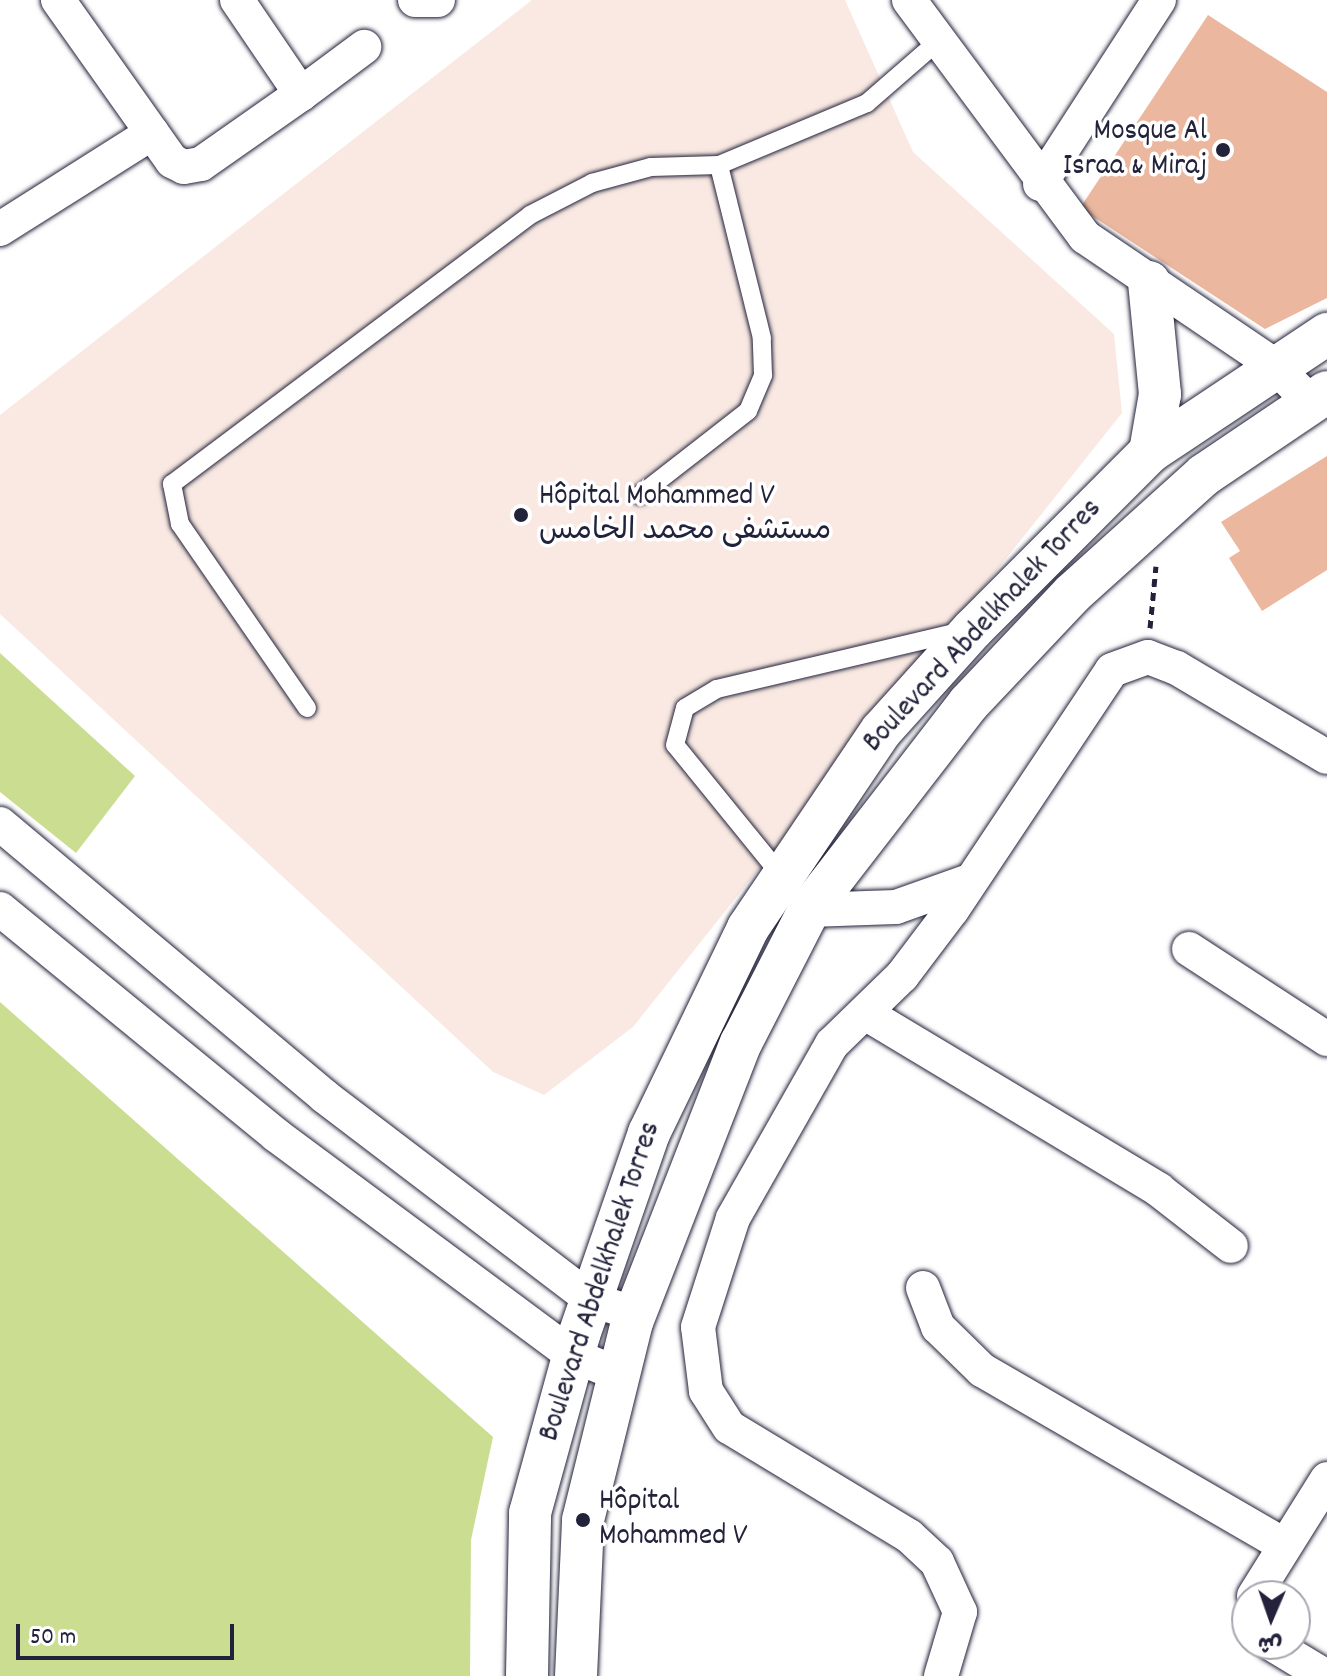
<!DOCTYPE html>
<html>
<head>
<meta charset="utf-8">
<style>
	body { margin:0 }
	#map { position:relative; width:1327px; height:1676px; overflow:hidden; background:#fff; font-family:Dekko,"Playpen Sans Arabic",sans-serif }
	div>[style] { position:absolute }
	.built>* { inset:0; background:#f9e9e2 }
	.green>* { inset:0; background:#cbdd91 }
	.building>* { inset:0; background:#ebb79e }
	.path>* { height:5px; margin-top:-2.5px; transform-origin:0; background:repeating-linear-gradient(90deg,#22223b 0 8px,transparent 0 14px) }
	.roads { filter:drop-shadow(0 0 2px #22223b) drop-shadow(0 0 2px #22223b) }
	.service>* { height:18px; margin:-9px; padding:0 9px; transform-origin:9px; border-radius:9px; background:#fff }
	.minor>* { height:34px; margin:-17px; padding:0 17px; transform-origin:17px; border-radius:17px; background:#fff }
	.tertiary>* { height:42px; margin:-21px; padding:0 21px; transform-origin:21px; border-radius:21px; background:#fff }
	.dots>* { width:22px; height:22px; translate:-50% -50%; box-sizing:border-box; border:4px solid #fff; border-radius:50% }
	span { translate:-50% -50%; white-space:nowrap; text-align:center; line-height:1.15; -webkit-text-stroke:7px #fff; paint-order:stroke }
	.poi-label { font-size:30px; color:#22223b }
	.right { translate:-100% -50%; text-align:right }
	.left { translate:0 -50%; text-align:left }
	.street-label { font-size:30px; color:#22223b }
	.north { position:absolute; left:1231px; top:1580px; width:80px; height:80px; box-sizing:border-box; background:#fff; border:2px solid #a7a7b1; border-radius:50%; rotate:182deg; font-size:22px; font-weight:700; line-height:32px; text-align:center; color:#22223b }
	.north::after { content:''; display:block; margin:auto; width:28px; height:36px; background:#22223b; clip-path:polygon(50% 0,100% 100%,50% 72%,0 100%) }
	.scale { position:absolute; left:16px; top:1624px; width:218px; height:36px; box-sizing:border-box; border:4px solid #22223b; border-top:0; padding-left:10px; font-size:24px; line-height:28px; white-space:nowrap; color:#22223b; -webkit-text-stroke:6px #fff; paint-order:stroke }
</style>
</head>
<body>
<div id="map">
	<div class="built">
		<div style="clip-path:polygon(532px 0,845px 0,913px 152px,1114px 334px,1122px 413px,633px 1027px,544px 1095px,493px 1072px,0 614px,0 415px)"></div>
	</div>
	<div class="green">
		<div style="clip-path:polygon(0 653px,135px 776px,76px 853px,0 792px)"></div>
		<div style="clip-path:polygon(0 1002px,493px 1437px,471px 1540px,470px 1676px,0 1676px)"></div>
	</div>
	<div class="building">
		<div style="clip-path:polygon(1208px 15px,1327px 92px,1327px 298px,1265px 329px,1080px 208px)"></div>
		<div style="clip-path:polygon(1327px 456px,1327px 570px,1262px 611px,1229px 558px,1240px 551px,1221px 522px)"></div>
	</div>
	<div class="path">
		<div style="left:1150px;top:628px;width:62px;rotate:-84.5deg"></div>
	</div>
	<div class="roads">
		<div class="service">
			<div style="left:640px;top:495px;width:137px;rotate:-37.9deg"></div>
			<div style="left:748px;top:411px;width:39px;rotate:-67deg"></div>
			<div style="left:763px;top:375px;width:37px;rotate:-92deg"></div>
			<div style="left:762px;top:338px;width:178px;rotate:-104deg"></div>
			<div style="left:307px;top:708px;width:224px;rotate:-124.6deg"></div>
			<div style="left:180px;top:524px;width:41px;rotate:-101.3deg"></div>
			<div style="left:172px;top:484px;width:448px;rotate:-36.9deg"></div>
			<div style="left:530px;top:215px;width:70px;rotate:-27.3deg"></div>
			<div style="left:592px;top:183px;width:61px;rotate:-15.2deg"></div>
			<div style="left:651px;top:167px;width:68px;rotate:-1.7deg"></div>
			<div style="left:719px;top:165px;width:160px;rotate:-22.7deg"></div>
			<div style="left:867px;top:103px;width:91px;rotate:-41deg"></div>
			<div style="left:780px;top:874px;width:166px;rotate:-129.1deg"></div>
			<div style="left:675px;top:745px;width:38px;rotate:-75deg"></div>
			<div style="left:685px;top:708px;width:37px;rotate:-31deg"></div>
			<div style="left:717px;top:689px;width:249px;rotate:-13.3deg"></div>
		</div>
		<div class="minor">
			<div style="left:58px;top:0;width:197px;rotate:54.7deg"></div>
			<div style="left:172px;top:161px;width:13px;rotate:27deg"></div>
			<div style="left:184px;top:167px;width:17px;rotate:-10deg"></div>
			<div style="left:201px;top:164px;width:122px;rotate:-35deg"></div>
			<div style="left:237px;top:0;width:114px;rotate:55.8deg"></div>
			<div style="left:301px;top:94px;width:79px;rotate:-36.7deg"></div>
			<div style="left:415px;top:0;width:23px"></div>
			<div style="left:909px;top:0;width:295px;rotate:53.4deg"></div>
			<div style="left:1085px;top:237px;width:228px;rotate:34.1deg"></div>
			<div style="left:1274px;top:365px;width:52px;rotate:45.8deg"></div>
			<div style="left:1040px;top:184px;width:219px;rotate:-57.1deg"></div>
			<div style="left:0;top:229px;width:180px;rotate:-32.3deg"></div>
			<div style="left:0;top:824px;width:423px;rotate:40deg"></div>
			<div style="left:324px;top:1096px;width:335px;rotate:37.3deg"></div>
			<div style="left:590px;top:1299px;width:47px;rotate:18.4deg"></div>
			<div style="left:0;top:909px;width:357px;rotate:39.3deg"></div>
			<div style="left:276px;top:1135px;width:371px;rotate:36.6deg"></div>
			<div style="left:574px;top:1356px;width:48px;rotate:21.8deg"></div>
			<div style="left:809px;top:910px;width:87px;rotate:-2deg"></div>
			<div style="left:896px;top:907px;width:77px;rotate:-19.6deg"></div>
			<div style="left:1189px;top:949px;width:165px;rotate:33.1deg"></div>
			<div style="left:865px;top:1013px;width:343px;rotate:31deg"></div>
			<div style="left:1159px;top:1190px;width:91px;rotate:37.9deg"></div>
			<div style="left:923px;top:1288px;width:42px;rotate:69deg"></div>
			<div style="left:938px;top:1327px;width:62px;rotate:44.3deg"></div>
			<div style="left:982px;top:1370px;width:349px;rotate:30.1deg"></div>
			<div style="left:1254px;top:1596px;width:138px;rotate:-58deg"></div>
			<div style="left:1272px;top:1644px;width:62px;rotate:31.1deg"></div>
			<div style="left:941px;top:1676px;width:67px;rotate:-73.5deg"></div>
			<div style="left:960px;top:1612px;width:55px;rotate:-114.7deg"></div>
			<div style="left:937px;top:1562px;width:38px;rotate:-137deg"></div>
			<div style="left:909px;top:1536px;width:210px;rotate:-148.8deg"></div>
			<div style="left:729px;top:1427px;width:43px;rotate:-122.6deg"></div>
			<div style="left:706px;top:1391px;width:64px;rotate:-97.1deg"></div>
			<div style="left:698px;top:1327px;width:114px;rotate:-72.2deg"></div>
			<div style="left:733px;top:1218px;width:200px;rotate:-60.4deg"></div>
			<div style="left:832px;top:1044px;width:98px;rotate:-44.2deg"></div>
			<div style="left:902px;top:976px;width:83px;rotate:-52.9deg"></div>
			<div style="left:952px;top:910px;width:288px;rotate:-56.3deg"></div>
			<div style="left:1112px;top:670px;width:38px;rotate:-20deg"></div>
			<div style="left:1148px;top:657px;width:31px;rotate:21deg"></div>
			<div style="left:1177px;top:668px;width:174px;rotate:30.7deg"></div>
		</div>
		<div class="tertiary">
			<div style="left:1149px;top:282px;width:113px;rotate:84.4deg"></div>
			<div style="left:1160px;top:394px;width:59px;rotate:99.8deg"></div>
			<div style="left:527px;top:1676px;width:163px;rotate:-88.9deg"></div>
			<div style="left:530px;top:1513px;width:185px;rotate:-74.6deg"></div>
			<div style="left:579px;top:1335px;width:214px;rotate:-70.9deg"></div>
			<div style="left:649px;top:1133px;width:228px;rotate:-64.2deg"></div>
			<div style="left:748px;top:928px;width:238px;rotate:-56deg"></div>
			<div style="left:881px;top:731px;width:137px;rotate:-48deg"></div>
			<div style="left:973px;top:629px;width:250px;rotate:-45deg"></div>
			<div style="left:1150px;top:452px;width:213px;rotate:-33.7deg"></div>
			<div style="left:576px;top:1676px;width:156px;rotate:-87.4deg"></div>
			<div style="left:583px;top:1520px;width:204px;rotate:-76.1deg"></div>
			<div style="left:632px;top:1322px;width:300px;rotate:-68.7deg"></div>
			<div style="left:741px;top:1043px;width:149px;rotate:-62.9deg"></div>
			<div style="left:809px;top:910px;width:262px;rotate:-52.3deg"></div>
			<div style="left:969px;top:703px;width:151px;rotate:-46.6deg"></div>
			<div style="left:1073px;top:593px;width:176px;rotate:-42deg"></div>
			<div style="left:1204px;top:475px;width:148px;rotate:-34deg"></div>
		</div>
	</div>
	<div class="dots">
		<div style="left:1223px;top:150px;background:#22223b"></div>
		<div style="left:521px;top:515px;background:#22223b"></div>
		<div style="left:583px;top:1520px;background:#22223b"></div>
	</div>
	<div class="poi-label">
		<span class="right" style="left:1207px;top:150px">Mosque Al<br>Israa &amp; Miraj</span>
		<span class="left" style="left:539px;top:515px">Hôpital Mohammed V<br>مستشفى محمد الخامس</span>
		<span class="left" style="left:599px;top:1520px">Hôpital<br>Mohammed V</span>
	</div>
	<div class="street-label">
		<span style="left:984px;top:627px;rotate:-47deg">Boulevard Abdelkhalek Torres</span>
		<span style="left:602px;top:1282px;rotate:-72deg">Boulevard Abdelkhalek Torres</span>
	</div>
	<div class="north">ش</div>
	<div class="scale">50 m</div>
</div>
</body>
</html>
